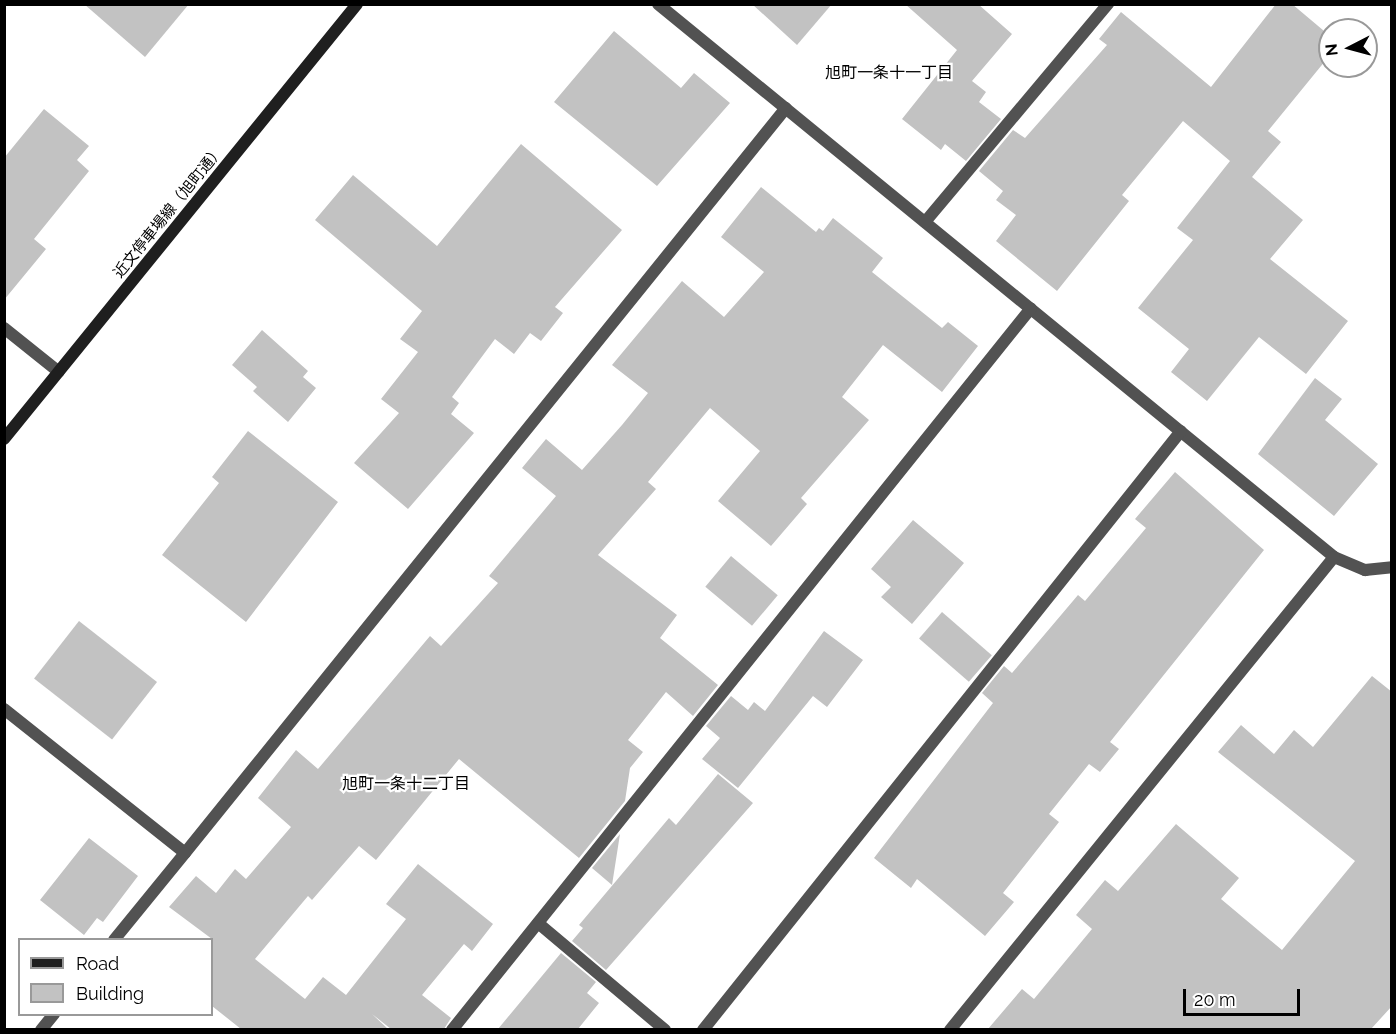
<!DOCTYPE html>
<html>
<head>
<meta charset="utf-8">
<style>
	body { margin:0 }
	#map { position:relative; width:1396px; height:1034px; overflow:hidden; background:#fff; font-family:Raleway,"Noto Sans JP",sans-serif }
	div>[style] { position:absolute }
	.building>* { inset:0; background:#c2c2c2; transform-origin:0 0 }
	.service>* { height:12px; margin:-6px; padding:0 6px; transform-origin:6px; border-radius:6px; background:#525252 }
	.minor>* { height:12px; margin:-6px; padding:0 6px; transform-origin:6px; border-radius:6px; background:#525252 }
	.secondary>* { height:12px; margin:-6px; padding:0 6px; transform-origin:6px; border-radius:6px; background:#1f1f1f }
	span { translate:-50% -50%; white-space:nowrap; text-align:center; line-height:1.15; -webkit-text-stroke:4.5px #fff; paint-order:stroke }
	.street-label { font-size:15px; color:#000 }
	.neighbourhood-label { font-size:16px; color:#000 }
	.frame { position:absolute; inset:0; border:6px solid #000; pointer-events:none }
	.legend { position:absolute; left:18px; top:938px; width:195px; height:78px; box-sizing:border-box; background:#fff; border:2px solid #999; margin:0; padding:8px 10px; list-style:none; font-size:18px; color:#000 }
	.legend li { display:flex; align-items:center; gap:12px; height:30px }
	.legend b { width:30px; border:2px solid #999 }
	.north { position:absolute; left:1318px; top:18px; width:60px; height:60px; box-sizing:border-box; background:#fff; border:2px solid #999; border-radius:50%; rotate:264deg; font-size:16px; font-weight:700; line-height:24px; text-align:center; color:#000 }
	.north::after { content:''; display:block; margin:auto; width:21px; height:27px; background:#000; clip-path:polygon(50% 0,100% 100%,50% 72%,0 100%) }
	.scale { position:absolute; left:1183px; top:989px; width:117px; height:27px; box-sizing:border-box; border:3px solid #000; border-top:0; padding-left:8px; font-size:18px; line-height:21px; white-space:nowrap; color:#000; -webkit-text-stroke:4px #fff; paint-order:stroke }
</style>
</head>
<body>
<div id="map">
	<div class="building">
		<div style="clip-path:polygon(84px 4px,189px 4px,145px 57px)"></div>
		<div style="clip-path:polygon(752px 4px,832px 4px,797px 45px)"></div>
		<div style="clip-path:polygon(905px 4px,978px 4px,1012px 34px,972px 81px,986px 92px,979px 102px,1001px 119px,966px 161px,945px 144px,941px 150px,902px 119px,957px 50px)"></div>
		<div style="clip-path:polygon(1276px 4px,1292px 4px,1330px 36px,1330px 55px,1268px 131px,1281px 142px,1252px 177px,1303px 220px,1270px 259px,1348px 321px,1306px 374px,1259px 337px,1207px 401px,1171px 372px,1189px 349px,1138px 308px,1193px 240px,1177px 228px,1230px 161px,1183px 121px,1122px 195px,1129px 201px,1057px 291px,996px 241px,1016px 215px,996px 200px,1003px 191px,979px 171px,1013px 130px,1025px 138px,1107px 45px,1099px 39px,1121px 12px,1211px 87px)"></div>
		<div style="clip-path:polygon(614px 31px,681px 88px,694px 73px,730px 103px,657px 186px,554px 102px)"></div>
		<div style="clip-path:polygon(44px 109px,89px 146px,77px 160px,89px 171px,34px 239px,46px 249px,4px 300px,4px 158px)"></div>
		<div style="clip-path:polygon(521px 144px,622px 230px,555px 307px,563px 313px,541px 341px,530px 333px,514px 354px,495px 339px,452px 397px,459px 403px,451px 414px,474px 433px,408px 509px,354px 463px,399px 413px,381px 399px,418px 352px,400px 339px,422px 311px,315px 220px,353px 175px,437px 246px)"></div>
		<div style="clip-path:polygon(761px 187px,816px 232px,819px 228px,823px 231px,833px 218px,883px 258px,872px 272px,942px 328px,948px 322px,978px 346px,942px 392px,883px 345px,842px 397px,869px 420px,801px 498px,807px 504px,771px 546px,718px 501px,760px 451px,710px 408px,648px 482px,656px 489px,598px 555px,677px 615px,660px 638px,718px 685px,693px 716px,666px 692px,628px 740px,643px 752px,630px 768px,625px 801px,579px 858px,459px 759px,376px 860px,359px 846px,312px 900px,308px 896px,255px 959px,305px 999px,323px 977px,346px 995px,406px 919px,386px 904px,418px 864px,493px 924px,472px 951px,464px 944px,422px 995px,451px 1018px,444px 1029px,391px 1029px,372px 1014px,388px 1029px,241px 1029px,212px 1006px,212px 939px,169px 907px,196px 876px,216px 893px,235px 869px,246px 879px,291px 827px,258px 798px,296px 750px,318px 769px,430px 636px,441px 646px,498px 583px,489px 576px,556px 496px,522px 468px,546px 439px,582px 470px,622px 425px,648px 393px,612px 365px,682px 281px,724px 317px,764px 272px,721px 237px)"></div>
		<div style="clip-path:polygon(262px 330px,308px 371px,303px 377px,316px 388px,288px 422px,253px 391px,257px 387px,232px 365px)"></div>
		<div style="clip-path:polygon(1315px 378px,1342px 399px,1325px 420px,1378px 464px,1334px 516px,1258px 454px)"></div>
		<div style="clip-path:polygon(248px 431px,338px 502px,246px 622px,162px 555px,219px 483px,212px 477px)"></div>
		<div style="clip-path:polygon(1175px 472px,1264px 550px,1110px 742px,1119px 749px,1100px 772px,1089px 764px,1049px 814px,1059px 822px,1003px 893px,1014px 902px,985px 936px,917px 879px,911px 888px,874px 858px,993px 703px,982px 693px,1004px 666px,1012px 673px,1078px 595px,1085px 601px,1146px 528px,1135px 519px)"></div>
		<div style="clip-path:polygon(913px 520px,964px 563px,912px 624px,881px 597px,891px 587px,871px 569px)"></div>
		<div style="left:731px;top:556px;width:61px;height:40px;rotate:40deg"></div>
		<div style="left:942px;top:612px;width:66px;height:35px;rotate:41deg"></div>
		<div style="left:79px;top:621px;width:99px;height:73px;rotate:38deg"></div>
		<div style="clip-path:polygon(824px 631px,863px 660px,827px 707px,813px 696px,738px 788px,702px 759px,720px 738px,706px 726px,731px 696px,748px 710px,754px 702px,765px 711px)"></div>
		<div style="clip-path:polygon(1372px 676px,1392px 692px,1392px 1006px,1371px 1029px,988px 1029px,1022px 989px,1034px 999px,1092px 929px,1076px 915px,1105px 880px,1118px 891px,1176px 824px,1239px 878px,1221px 899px,1282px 950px,1355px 861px,1218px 752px,1241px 725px,1274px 754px,1294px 730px,1313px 747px)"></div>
		<div style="clip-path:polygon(718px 774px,753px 803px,606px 970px,572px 941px,583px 928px,579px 925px,669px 818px,676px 825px)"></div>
		<div style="clip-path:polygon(620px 834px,612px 885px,592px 868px)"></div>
		<div style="clip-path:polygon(89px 838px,138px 876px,103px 922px,97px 918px,84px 935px,40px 900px)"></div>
		<div style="clip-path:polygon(561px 953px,596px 982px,587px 993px,599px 1003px,578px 1029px,498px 1029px)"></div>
	</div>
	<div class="service">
		<div style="left:4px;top:328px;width:70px;rotate:38.7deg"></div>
	</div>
	<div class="minor">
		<div style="left:658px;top:4px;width:873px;rotate:39.28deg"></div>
		<div style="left:1334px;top:557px;width:34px;rotate:23deg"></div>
		<div style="left:1365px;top:570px;width:27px;rotate:-6deg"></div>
		<div style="left:925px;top:222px;width:285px;rotate:-50deg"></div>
		<div style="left:4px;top:709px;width:231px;rotate:38.5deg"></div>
		<div style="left:185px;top:853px;width:957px;rotate:-51.11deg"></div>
		<div style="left:538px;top:923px;width:166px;rotate:40.1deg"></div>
		<div style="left:114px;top:940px;width:112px;rotate:-50.8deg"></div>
		<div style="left:41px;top:1030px;width:21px;rotate:-51deg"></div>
		<div style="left:452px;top:1030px;width:925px;rotate:-51.27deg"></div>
		<div style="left:703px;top:1030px;width:766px;rotate:-51.41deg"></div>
		<div style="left:950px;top:1030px;width:609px;rotate:-50.93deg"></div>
	</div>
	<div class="secondary">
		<div style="left:4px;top:439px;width:560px;rotate:-50.94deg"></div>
	</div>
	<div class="street-label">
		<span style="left:169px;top:212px;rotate:-51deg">近文停車場線（旭町通）</span>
	</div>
	<div class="neighbourhood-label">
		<span style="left:889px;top:73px">旭町一条十一丁目</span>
		<span style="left:406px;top:784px">旭町一条十二丁目</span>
	</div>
	<div class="frame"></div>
	<ul class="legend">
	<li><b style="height:8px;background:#1f1f1f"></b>Road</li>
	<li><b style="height:16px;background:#c2c2c2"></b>Building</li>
	</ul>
	<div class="north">N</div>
	<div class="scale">20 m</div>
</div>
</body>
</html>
